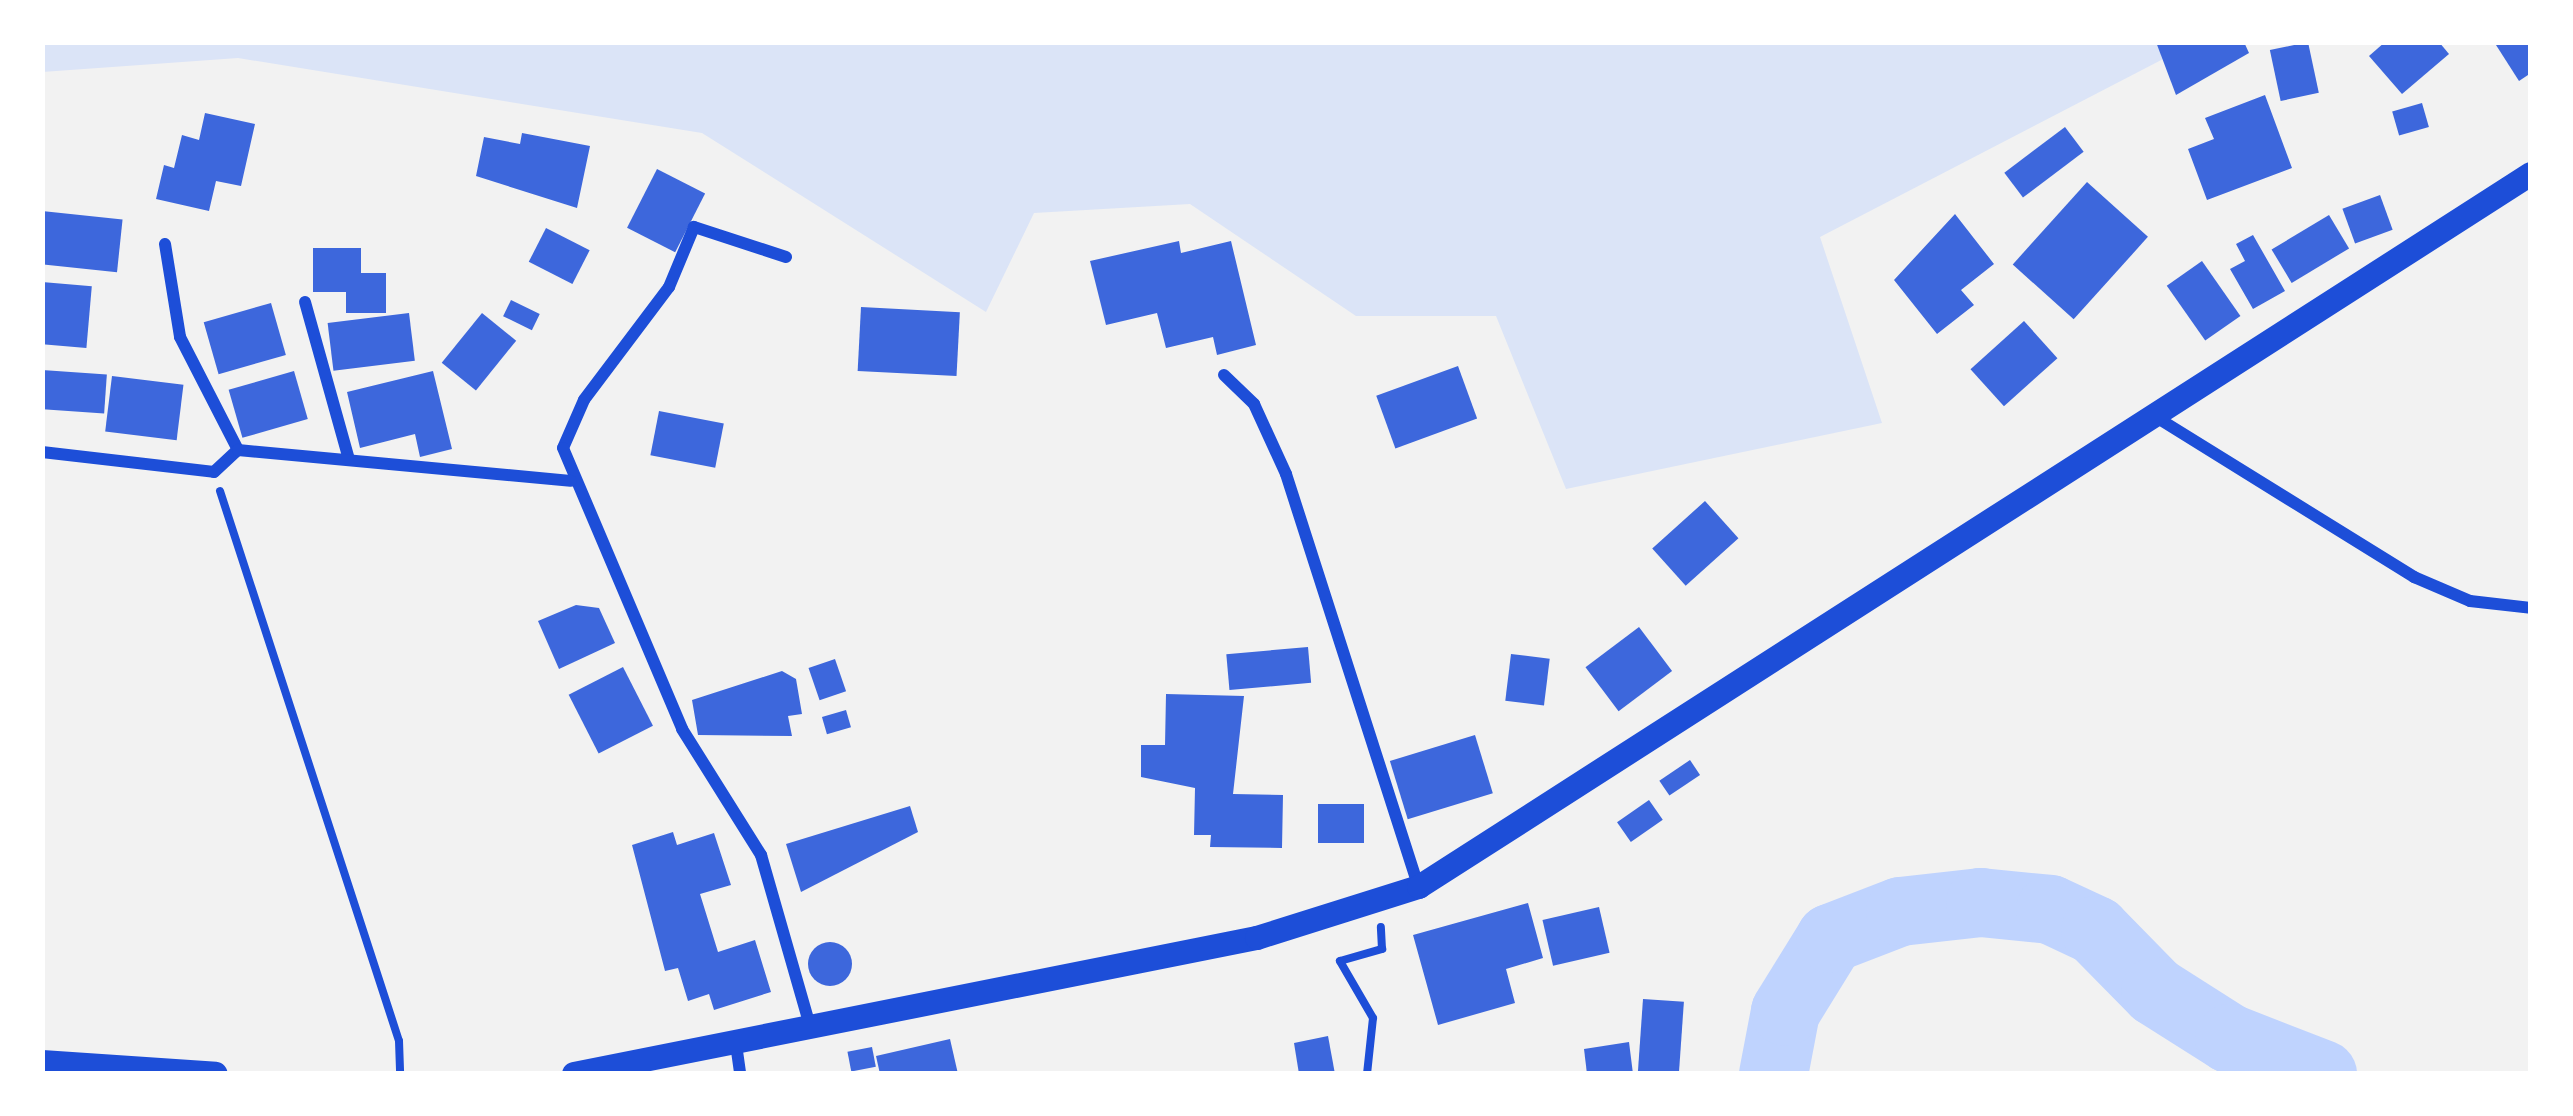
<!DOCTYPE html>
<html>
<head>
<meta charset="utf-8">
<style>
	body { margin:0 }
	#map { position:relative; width:2573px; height:1116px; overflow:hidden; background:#f2f2f2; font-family:Quicksand,sans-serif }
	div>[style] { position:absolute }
	.green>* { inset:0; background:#dbe4f7 }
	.river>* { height:69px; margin:-34.5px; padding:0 34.5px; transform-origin:34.5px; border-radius:34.5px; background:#bfd3fe }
	.building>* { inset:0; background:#3d67dc; transform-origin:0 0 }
	.round { border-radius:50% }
	.path>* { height:8px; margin:-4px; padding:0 4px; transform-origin:4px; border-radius:4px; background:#1d4ed8 }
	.minor>* { height:12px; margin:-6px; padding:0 6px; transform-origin:6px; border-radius:6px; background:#1d4ed8 }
	.secondary>* { height:24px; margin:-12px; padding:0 12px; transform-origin:12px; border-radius:12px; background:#1d4ed8 }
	span { translate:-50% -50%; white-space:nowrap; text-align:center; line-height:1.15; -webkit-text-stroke:10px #fff; paint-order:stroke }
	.frame { position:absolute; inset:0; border:45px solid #fff; pointer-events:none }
</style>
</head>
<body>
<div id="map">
	<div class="green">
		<div style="clip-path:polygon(42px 42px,2196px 42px,1820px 237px,1882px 423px,1566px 489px,1496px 316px,1356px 316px,1190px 204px,1034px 213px,986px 312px,702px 133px,238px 58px,42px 72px)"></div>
	</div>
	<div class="river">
		<div style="left:1773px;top:1074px;width:64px;rotate:-79.2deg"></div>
		<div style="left:1785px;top:1011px;width:86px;rotate:-58.3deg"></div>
		<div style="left:1830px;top:938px;width:75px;rotate:-21.1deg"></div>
		<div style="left:1900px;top:911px;width:81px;rotate:-6.4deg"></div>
		<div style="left:1980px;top:902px;width:70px;rotate:5.7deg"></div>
		<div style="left:2050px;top:909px;width:50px;rotate:25deg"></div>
		<div style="left:2095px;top:930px;width:86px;rotate:45.5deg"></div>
		<div style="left:2155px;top:991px;width:88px;rotate:32.4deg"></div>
		<div style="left:2229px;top:1038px;width:100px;rotate:21.2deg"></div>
	</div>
	<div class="building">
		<div style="clip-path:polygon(2156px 42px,2244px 42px,2249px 53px,2176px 95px)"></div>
		<div style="left:2308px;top:42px;width:52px;height:39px;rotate:78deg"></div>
		<div style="clip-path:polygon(2385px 42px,2439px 42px,2449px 54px,2402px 94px,2369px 56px)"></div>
		<div style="clip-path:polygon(2531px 42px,2531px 73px,2519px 81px,2496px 45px)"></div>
		<div style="clip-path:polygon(2265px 95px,2292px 168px,2207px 200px,2188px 149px,2214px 139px,2205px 118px)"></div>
		<div style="left:2422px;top:103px;width:25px;height:31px;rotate:74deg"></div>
		<div style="clip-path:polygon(205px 113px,255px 124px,241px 186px,216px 181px,209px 211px,156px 199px,164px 165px,174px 168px,182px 135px,199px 140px)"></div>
		<div style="left:2065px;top:127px;width:31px;height:76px;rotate:53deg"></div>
		<div style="clip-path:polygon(522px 133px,590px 146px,577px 208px,476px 176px,484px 137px,520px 144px)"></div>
		<div style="left:657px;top:169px;width:54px;height:66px;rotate:27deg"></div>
		<div style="left:2087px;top:182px;width:82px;height:111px;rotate:42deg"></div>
		<div style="left:2380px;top:195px;width:37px;height:40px;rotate:70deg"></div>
		<div style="left:42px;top:211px;width:81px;height:53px;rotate:6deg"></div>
		<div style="clip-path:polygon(1955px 214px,1994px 264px,1961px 290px,1974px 305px,1937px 334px,1894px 280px)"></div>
		<div style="left:2329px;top:215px;width:39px;height:67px;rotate:59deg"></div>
		<div style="left:546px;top:228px;width:49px;height:38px;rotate:27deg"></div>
		<div style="clip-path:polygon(2253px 235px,2285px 291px,2253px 309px,2230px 269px,2245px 261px,2236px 244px)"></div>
		<div style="clip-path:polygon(1179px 241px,1181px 253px,1231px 241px,1256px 345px,1217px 355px,1213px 337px,1166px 348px,1157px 313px,1106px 325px,1090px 261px)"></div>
		<div style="clip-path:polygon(313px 248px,361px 248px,361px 273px,386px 273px,386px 313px,346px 313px,346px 292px,313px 292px)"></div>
		<div style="left:2202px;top:261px;width:67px;height:43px;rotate:55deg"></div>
		<div style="left:42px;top:282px;width:50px;height:62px;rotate:5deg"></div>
		<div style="left:511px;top:300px;width:32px;height:18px;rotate:26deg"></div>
		<div style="left:271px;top:303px;width:54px;height:70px;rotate:74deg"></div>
		<div style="left:861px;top:307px;width:99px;height:64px;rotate:3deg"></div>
		<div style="left:409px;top:313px;width:48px;height:82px;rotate:83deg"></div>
		<div style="left:482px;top:313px;width:44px;height:64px;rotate:39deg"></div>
		<div style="left:2024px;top:321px;width:50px;height:72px;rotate:48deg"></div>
		<div style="left:1458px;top:366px;width:56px;height:87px;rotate:70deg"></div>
		<div style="left:42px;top:370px;width:65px;height:39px;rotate:4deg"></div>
		<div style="left:294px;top:371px;width:50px;height:68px;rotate:74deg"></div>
		<div style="clip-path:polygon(433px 371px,452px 449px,420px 457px,415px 434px,360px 448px,347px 392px)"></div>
		<div style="left:112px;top:376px;width:72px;height:56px;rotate:7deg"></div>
		<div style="left:659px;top:411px;width:66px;height:45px;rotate:11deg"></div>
		<div style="left:1705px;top:501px;width:50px;height:71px;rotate:48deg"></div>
		<div style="clip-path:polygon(576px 605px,599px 608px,615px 643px,559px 669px,538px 621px)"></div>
		<div style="left:1639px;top:627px;width:55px;height:67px;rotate:53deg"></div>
		<div style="left:1308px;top:647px;width:36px;height:82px;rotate:85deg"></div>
		<div style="left:1511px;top:654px;width:39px;height:47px;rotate:7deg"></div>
		<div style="left:835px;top:659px;width:34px;height:28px;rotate:71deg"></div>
		<div style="left:623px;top:667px;width:66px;height:61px;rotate:63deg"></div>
		<div style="clip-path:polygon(782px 671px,796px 679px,802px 714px,788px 716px,792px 736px,698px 735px,692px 700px)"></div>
		<div style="clip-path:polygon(1166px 694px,1244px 696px,1233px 794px,1283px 795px,1282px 848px,1210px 847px,1211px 835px,1194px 835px,1195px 788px,1141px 777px,1141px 745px,1165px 745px)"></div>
		<div style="left:846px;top:710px;width:18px;height:25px;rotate:74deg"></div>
		<div style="left:1475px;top:735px;width:61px;height:89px;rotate:73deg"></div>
		<div style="left:1690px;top:760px;width:18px;height:37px;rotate:56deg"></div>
		<div style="left:1649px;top:800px;width:24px;height:39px;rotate:55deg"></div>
		<div style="left:1318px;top:804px;width:46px;height:39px"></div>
		<div style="clip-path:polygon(910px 806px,918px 832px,801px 892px,786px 844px)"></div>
		<div style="clip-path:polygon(673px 832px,677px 845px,714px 833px,731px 885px,700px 894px,718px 952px,755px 940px,771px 992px,714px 1010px,709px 994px,688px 1001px,678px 968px,665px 971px,632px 845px)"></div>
		<div style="clip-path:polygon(1528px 903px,1543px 958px,1506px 969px,1515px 1003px,1438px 1025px,1413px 935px)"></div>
		<div style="left:1599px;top:907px;width:47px;height:58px;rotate:77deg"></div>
		<div class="round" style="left:808px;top:942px;width:44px;height:44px"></div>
		<div style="left:1643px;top:999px;width:41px;height:75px;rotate:4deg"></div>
		<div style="clip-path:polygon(1328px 1036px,1335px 1074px,1299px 1074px,1294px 1043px)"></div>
		<div style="clip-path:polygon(950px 1039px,958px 1074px,880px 1074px,876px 1056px)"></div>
		<div style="clip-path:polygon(1629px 1042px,1633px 1074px,1587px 1074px,1584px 1049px)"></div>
		<div style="left:872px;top:1047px;width:20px;height:25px;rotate:79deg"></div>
	</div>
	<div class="path">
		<div style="left:220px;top:491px;width:578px;rotate:71.97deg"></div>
		<div style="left:399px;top:1041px;width:33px;rotate:88deg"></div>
		<div style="left:1367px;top:1074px;width:56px;rotate:-83.9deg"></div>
		<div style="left:1373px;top:1018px;width:66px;rotate:-120.1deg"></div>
		<div style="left:1340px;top:961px;width:44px;rotate:-15.9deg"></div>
		<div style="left:1382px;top:949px;width:22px;rotate:-93deg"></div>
	</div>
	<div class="minor">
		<div style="left:165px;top:244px;width:94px;rotate:80.8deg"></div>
		<div style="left:180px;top:337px;width:127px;rotate:62.8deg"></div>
		<div style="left:786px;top:257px;width:97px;rotate:-161.9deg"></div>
		<div style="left:694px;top:227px;width:65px;rotate:112.6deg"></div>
		<div style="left:669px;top:287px;width:141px;rotate:127deg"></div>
		<div style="left:584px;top:400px;width:52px;rotate:113.6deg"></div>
		<div style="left:563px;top:448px;width:305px;rotate:67deg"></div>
		<div style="left:682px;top:729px;width:149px;rotate:57.9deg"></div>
		<div style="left:761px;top:855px;width:178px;rotate:74deg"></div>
		<div style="left:305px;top:302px;width:164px;rotate:74.4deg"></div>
		<div style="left:1224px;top:375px;width:42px;rotate:44deg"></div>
		<div style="left:1254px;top:404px;width:77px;rotate:65.4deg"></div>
		<div style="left:1286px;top:474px;width:433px;rotate:72.2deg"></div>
		<div style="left:2156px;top:417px;width:304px;rotate:31.8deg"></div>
		<div style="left:2414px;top:577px;width:61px;rotate:23.2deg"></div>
		<div style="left:2470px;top:601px;width:61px;rotate:6.5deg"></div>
		<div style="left:42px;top:452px;width:173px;rotate:6.6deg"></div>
		<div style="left:214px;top:472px;width:33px;rotate:-43deg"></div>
		<div style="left:238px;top:450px;width:334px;rotate:5.3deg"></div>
		<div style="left:736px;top:1044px;width:30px;rotate:82deg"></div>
	</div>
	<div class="secondary">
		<div style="left:42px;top:1062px;width:174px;rotate:3.9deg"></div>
		<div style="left:574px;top:1074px;width:696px;rotate:-11.26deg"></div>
		<div style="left:1257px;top:938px;width:170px;rotate:-17.5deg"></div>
		<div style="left:1419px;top:887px;width:1321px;rotate:-32.67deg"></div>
	</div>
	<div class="frame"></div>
</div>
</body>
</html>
